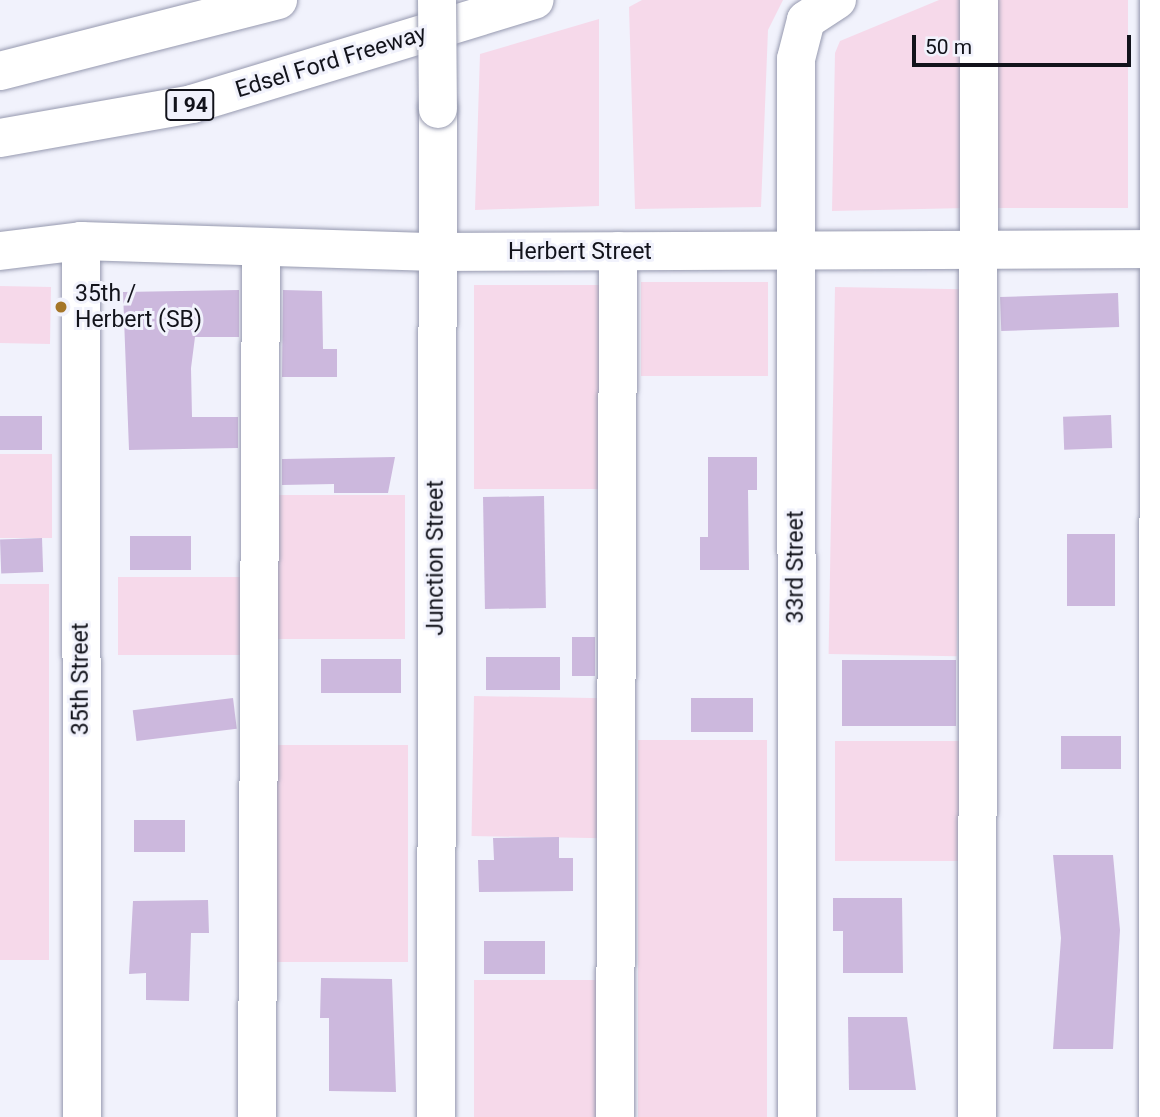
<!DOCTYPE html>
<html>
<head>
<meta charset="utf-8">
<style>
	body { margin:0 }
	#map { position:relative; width:1160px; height:1117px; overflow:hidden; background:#f1f2fc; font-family:Roboto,sans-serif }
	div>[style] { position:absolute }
	.green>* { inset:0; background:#f6d9ea; transform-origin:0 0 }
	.building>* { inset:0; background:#ccb8dd; transform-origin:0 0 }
	.roads { filter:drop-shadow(0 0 2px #9699af) drop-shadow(0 0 2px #9699af) }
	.minor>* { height:38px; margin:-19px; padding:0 19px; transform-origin:19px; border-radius:19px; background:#fff }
	.highway>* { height:38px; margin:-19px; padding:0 19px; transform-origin:19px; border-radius:19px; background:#fff }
	.bridges { filter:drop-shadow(0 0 2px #9699af) drop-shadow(0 0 2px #9699af) }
	.minor-bridge>* { height:38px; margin:-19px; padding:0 19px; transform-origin:19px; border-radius:19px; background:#fff }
	.dots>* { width:19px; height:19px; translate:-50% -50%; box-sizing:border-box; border:4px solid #f1f2fc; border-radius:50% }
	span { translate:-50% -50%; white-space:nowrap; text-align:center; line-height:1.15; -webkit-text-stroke:6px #f1f2fc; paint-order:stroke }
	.shield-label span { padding:2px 5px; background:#f1f2fc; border:2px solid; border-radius:5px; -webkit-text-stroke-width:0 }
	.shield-label { font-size:21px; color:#12131b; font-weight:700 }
	.street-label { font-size:23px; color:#12131b }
	.poi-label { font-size:23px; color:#12131b }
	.left { translate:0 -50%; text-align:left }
	.scale { position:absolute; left:912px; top:35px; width:219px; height:32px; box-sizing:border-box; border:4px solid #12131b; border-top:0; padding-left:9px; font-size:21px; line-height:24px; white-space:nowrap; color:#12131b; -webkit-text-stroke:5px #f1f2fc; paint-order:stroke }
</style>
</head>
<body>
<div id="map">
	<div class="green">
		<div style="clip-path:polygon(642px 0,783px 0,768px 30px,761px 207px,635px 209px,629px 7px)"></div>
		<div style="clip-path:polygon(939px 0,962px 0,966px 208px,832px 211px,835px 53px,840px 41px)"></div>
		<div style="left:992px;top:0;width:136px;height:208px"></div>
		<div style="clip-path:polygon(599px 19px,599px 206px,475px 210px,480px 54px)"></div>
		<div style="left:641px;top:282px;width:127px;height:94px"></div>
		<div style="left:474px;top:285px;width:133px;height:204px"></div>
		<div style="left:0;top:286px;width:51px;height:57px;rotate:1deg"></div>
		<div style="left:835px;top:287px;width:128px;height:367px;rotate:1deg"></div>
		<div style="left:0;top:454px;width:52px;height:84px"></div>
		<div style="left:270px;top:495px;width:135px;height:144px"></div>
		<div style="left:118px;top:577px;width:128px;height:78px"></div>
		<div style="left:0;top:584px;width:49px;height:376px"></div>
		<div style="left:474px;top:696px;width:131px;height:140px;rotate:1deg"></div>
		<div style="left:638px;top:740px;width:129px;height:377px"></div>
		<div style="left:966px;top:741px;width:120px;height:131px;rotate:90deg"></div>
		<div style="left:273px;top:745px;width:135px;height:217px"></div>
		<div style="left:474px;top:980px;width:132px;height:137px"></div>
	</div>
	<div class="building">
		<div style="clip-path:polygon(239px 290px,239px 337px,195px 337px,191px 368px,192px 417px,238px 417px,238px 448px,129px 450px,123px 292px)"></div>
		<div style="clip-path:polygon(283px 290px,322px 291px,323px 349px,337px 349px,337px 377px,282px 377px)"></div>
		<div style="left:1118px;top:293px;width:34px;height:118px;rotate:88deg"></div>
		<div style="left:1111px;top:415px;width:33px;height:48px;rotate:88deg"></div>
		<div style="left:0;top:416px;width:42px;height:34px"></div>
		<div style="clip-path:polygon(395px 457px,388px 493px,334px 493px,334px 484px,282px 485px,282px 459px)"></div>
		<div style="clip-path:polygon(708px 457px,757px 457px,757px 490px,748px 490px,749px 570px,700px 570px,700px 537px,708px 537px)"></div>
		<div style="left:544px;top:496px;width:112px;height:61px;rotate:89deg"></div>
		<div style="left:1067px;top:534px;width:48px;height:72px"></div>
		<div style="left:130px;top:536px;width:61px;height:34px"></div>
		<div style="left:42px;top:538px;width:34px;height:42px;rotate:88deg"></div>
		<div style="left:572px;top:637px;width:23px;height:39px"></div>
		<div style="left:486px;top:657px;width:74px;height:33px"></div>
		<div style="left:401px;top:659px;width:34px;height:80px;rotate:90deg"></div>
		<div style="left:956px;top:660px;width:66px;height:114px;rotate:90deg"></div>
		<div style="left:233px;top:698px;width:31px;height:101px;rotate:83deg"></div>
		<div style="left:753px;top:698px;width:34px;height:62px;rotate:90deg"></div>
		<div style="left:1061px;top:736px;width:60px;height:33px"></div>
		<div style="left:134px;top:820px;width:51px;height:32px"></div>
		<div style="clip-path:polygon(559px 837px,559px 858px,573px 858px,573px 891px,479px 892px,478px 860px,494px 860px,493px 838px)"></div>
		<div style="clip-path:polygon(1053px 855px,1113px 855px,1120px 930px,1113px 1049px,1053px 1049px,1061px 938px)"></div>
		<div style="clip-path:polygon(833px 898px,902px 898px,903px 973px,843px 973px,843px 931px,833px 931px)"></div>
		<div style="clip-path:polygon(208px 900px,209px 933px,191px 933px,189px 1001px,146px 1000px,146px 973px,129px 974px,133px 901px)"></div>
		<div style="left:484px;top:941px;width:61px;height:33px"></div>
		<div style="clip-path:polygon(321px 978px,392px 979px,396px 1092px,329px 1091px,329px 1018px,320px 1018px)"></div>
		<div style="clip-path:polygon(848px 1017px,907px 1017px,916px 1090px,849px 1090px)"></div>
	</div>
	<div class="roads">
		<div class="minor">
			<div style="left:81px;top:241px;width:876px;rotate:89.93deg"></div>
			<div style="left:0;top:251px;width:82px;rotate:-7deg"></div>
			<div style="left:81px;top:241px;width:354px;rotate:1.8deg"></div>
			<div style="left:435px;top:252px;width:725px;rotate:-0.24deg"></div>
			<div style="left:257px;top:1117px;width:870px;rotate:-89.74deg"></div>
			<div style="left:436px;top:1117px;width:1008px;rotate:-89.89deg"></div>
			<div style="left:615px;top:1117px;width:866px;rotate:-89.8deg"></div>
			<div style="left:797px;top:1117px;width:1058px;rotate:-90.05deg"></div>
			<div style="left:796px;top:59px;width:40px;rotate:-75.6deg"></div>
			<div style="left:806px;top:20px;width:37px;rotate:-33deg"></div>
			<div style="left:977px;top:1117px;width:1117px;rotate:-89.9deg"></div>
			<div style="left:1158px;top:1117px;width:1117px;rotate:-89.95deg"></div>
		</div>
		<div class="highway">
			<div style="left:0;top:71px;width:287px;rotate:-14.3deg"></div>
			<div style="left:0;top:138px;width:195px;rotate:-10deg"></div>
			<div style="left:192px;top:104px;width:358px;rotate:-16.9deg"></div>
		</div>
	</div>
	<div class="bridges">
		<div class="minor-bridge">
			<div style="left:437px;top:0;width:109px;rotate:89.5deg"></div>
		</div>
	</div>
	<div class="dots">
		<div style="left:61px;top:307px;background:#a57629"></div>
	</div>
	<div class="shield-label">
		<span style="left:190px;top:105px">I 94</span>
	</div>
	<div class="street-label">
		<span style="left:331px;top:62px;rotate:-17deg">Edsel Ford Freeway</span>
		<span style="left:580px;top:252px">Herbert Street</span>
		<span style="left:436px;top:558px;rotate:-90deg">Junction Street</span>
		<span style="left:796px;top:567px;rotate:-90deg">33rd Street</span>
		<span style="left:81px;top:679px;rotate:-90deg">35th Street</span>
	</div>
	<div class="poi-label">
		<span class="left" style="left:75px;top:307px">35th /<br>Herbert (SB)</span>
	</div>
	<div class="scale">50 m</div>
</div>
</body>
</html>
